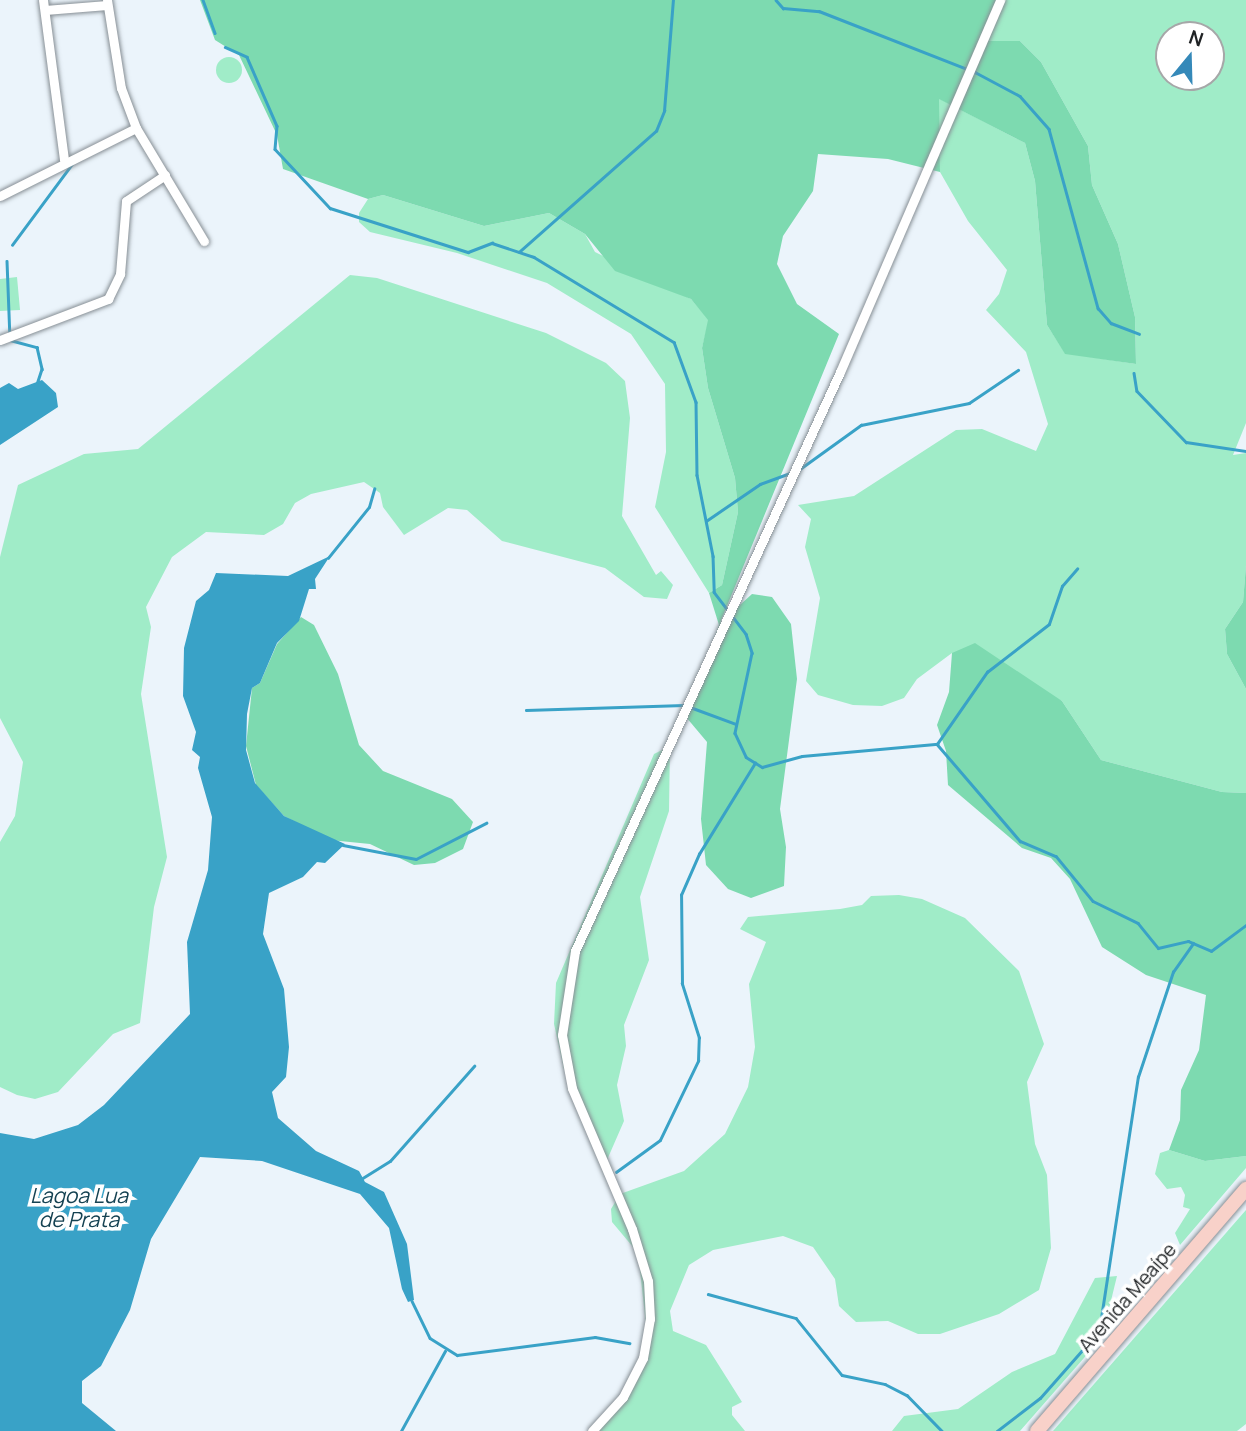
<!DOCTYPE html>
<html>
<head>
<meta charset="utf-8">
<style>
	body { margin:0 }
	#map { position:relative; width:1246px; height:1431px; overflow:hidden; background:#ebf4fb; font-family:Manrope,sans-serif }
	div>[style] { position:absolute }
	.green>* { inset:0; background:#a0ecc8 }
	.round { border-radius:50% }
	.forest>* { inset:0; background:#7ddab0 }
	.water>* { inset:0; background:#39a2c7 }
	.stream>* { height:2.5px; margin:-1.25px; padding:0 1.25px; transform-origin:1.25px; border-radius:1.25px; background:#39a2c7 }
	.roads { filter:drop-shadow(0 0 2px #878f95) drop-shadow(0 0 2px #878f95) }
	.minor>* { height:9px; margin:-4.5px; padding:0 4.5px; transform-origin:4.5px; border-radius:4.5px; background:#fff }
	.primary>* { height:14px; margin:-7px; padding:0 7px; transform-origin:7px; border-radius:7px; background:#f8d1c9 }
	span { translate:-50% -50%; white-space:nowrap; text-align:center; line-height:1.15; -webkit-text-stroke:7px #fff; paint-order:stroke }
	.street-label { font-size:19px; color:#202325 }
	.water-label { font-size:21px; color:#154252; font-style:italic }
	.north { position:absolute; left:1155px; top:21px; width:70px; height:70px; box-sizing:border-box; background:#fff; border:2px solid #a6a7a8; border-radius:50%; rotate:19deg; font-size:19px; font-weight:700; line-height:28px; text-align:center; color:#202325 }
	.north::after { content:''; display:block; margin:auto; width:24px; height:32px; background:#3589b9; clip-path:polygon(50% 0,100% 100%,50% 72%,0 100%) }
</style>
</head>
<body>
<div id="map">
	<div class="green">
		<div style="clip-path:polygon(evenodd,1002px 0,1246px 0,1246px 423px,1233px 455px,1246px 453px,1246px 565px,1243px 602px,1225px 629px,1227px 654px,1246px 689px,1246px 793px,1222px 792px,1101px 760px,1062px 701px,952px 653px,917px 679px,904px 698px,882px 706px,853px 705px,818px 695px,806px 681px,820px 598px,805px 547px,811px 519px,798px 505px,854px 496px,956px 430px,982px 429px,1036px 451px,1048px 424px,1026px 352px,986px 310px,999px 294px,1007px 270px,968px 221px,940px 172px,938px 98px,1025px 143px,1035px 181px,1047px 325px,1065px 353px,1136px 364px,1135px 317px,1118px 244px,1092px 185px,1088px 146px,1041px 62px,1020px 41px,985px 41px,1002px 0,1169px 35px,1211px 35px,1211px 77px,1169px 77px,1169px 35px)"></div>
		<div class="round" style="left:216px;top:57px;width:26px;height:26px"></div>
		<div style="clip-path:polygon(383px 195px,484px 226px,549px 213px,585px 234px,595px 252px,691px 299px,709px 320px,702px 348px,708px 388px,735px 478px,738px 512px,722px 585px,709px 593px,655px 507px,666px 452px,665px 384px,631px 334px,547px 283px,457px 253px,370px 232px,359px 222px,359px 213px,368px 199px)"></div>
		<div style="clip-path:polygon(350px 275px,377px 278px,546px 333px,606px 363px,625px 381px,630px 418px,622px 516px,656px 575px,661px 571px,673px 585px,667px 599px,644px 597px,605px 568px,502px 541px,467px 510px,448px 508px,404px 535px,383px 507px,380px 493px,364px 482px,311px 494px,295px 503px,283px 524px,264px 535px,206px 532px,172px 557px,146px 607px,151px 627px,141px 694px,167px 857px,154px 907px,140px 1023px,113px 1034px,58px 1092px,35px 1099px,17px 1095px,0 1087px,0 842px,15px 816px,23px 762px,0 718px,0 557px,18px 485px,84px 454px,138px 449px)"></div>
		<div style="clip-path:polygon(17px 277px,20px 310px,0 311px,0 279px)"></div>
		<div style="clip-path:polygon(670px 746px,669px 811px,640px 897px,649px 960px,624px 1025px,626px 1046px,617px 1085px,624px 1121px,607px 1160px,564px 1069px,554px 1024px,556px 983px,654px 754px)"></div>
		<div style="clip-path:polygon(899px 895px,922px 899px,965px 918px,1019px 971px,1044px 1044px,1027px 1082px,1035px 1144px,1047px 1175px,1051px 1248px,1039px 1290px,999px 1314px,940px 1334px,918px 1334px,888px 1321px,856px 1322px,839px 1306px,835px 1279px,813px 1247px,783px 1236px,713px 1250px,689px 1265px,670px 1311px,673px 1331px,706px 1345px,742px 1402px,732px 1407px,732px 1415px,745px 1431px,589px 1431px,629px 1388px,647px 1333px,638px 1253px,612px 1222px,611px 1209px,620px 1194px,684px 1171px,725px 1134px,748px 1087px,755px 1047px,749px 984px,766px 942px,740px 929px,748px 917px,840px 909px,862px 905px,871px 896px)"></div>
		<div style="clip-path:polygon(1169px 1150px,1205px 1161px,1246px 1156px,1246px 1168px,1180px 1245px,1175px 1233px,1190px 1209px,1183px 1207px,1185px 1195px,1181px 1187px,1167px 1189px,1155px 1174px,1160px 1153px)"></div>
		<div style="clip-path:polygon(1246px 1210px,1246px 1424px,1237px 1431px,1053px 1431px)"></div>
		<div style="clip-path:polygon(1117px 1276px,1108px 1313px,1112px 1326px,1020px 1431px,892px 1431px,904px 1416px,958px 1409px,1012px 1372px,1055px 1354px,1095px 1278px)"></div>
	</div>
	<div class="forest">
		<div style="clip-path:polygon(200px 0,1002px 0,985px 41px,1020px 41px,1041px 62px,1088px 146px,1092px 185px,1118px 244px,1135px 317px,1136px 364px,1065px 354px,1047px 325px,1035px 181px,1025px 143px,939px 99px,940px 172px,888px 159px,818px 154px,813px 191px,783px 236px,777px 264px,797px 304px,839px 334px,720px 623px,752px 594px,772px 597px,791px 624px,797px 679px,780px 809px,786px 847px,784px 886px,751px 898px,728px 889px,706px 865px,701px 819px,707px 742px,686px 717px,719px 625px,709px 593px,722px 585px,738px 512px,735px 478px,708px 388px,702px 348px,708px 320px,691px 299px,615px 271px,585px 234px,549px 213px,484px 226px,383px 195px,368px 199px,283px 169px,277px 135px,239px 55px,215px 40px)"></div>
		<div style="clip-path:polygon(1246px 565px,1246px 689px,1227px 654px,1225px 629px,1243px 602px)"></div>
		<div style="clip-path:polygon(301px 617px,314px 625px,338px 674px,359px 745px,383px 771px,452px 799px,473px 822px,463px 849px,435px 863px,414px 865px,370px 844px,330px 840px,284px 816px,256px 785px,246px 746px,252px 688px,260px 683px,277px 644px)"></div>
		<div style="clip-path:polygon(975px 643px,1062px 701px,1101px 760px,1222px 792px,1246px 793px,1246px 1156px,1205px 1161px,1169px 1150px,1180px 1120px,1181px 1090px,1199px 1050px,1206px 995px,1146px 975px,1102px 947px,1070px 879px,1051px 858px,1022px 848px,948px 785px,946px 751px,937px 725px,949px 692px,952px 653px)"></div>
	</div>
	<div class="water">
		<div style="clip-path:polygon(42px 380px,56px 393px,58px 407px,0 445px,0 388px,9px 383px,18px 389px)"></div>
		<div style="clip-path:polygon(330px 556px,315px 579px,316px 589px,309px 589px,299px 621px,277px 643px,260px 683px,252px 688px,247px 714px,246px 750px,255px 783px,284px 816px,345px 844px,325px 863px,317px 862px,303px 877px,269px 893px,263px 934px,284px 989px,289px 1047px,286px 1077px,272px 1092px,278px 1118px,316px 1151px,359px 1171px,365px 1182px,384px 1192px,407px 1244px,414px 1300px,408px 1302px,402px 1289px,389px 1228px,360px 1194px,262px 1161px,200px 1157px,151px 1239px,130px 1310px,101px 1366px,82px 1381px,82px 1403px,116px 1431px,0 1431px,0 1133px,34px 1139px,78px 1125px,104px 1105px,190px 1014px,187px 942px,208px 870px,212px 817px,198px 768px,200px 757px,192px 750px,196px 732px,183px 696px,184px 648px,196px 601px,209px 590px,216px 573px,288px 576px)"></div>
	</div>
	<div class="stream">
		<div style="left:203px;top:0;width:35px;rotate:70deg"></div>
		<div style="left:776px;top:0;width:11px;rotate:49deg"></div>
		<div style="left:783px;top:8px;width:36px;rotate:5deg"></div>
		<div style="left:819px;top:11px;width:168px;rotate:21.4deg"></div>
		<div style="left:975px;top:72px;width:51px;rotate:28.1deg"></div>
		<div style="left:1020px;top:96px;width:44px;rotate:48.7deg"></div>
		<div style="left:1049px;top:129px;width:186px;rotate:74.7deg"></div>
		<div style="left:1098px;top:308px;width:20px;rotate:49deg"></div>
		<div style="left:1111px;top:323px;width:30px;rotate:21deg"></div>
		<div style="left:225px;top:47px;width:24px;rotate:24deg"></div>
		<div style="left:247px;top:57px;width:75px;rotate:66.5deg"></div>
		<div style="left:277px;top:126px;width:23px;rotate:95deg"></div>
		<div style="left:275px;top:149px;width:81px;rotate:47deg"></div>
		<div style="left:330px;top:208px;width:145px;rotate:17.7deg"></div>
		<div style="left:468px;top:252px;width:26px;rotate:-21deg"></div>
		<div style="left:492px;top:243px;width:44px;rotate:18.4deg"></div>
		<div style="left:534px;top:257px;width:164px;rotate:31.3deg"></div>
		<div style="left:674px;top:342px;width:64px;rotate:69.9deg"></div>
		<div style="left:696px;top:402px;width:73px;rotate:89.2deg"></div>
		<div style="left:697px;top:475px;width:83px;rotate:78.8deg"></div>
		<div style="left:713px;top:556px;width:36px;rotate:88deg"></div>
		<div style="left:714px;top:592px;width:53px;rotate:52.7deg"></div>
		<div style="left:746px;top:634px;width:20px;rotate:72deg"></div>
		<div style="left:752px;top:653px;width:82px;rotate:102deg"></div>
		<div style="left:735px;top:733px;width:26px;rotate:65deg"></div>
		<div style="left:746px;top:757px;width:19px;rotate:32deg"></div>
		<div style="left:762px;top:767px;width:41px;rotate:-15.4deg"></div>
		<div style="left:802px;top:756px;width:136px;rotate:-5.1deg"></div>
		<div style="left:937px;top:744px;width:128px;rotate:49.4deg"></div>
		<div style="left:1020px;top:841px;width:39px;rotate:23deg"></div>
		<div style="left:1056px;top:856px;width:58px;rotate:50.6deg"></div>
		<div style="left:1093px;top:901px;width:50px;rotate:26.1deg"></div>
		<div style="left:1138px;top:923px;width:32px;rotate:51deg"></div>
		<div style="left:1158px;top:948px;width:31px;rotate:-13deg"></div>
		<div style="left:1188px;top:941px;width:25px;rotate:23deg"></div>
		<div style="left:1211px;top:951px;width:44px;rotate:-36.6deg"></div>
		<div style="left:12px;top:245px;width:101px;rotate:-53.5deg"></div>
		<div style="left:519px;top:252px;width:183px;rotate:-41.5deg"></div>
		<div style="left:656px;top:131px;width:22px;rotate:-68deg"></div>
		<div style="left:664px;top:111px;width:111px;rotate:-85.4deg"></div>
		<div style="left:7px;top:261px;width:79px;rotate:87.8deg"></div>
		<div style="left:10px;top:340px;width:28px;rotate:15deg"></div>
		<div style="left:37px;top:347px;width:23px;rotate:77deg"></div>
		<div style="left:42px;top:369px;width:19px;rotate:108deg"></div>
		<div style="left:1134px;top:373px;width:18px;rotate:81deg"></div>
		<div style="left:1137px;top:391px;width:71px;rotate:46.1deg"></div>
		<div style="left:1186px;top:442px;width:61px;rotate:8.5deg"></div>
		<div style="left:797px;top:471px;width:79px;rotate:-35.7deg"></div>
		<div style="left:861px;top:425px;width:110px;rotate:-11.5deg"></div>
		<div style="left:969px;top:403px;width:59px;rotate:-34deg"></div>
		<div style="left:706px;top:521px;width:65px;rotate:-34.4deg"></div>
		<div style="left:760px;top:484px;width:33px;rotate:-20deg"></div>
		<div style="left:328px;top:558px;width:65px;rotate:-51.2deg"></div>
		<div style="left:369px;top:507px;width:19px;rotate:-74deg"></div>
		<div style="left:690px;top:707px;width:49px;rotate:20.3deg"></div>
		<div style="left:526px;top:710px;width:158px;rotate:-1.8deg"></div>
		<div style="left:937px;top:744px;width:88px;rotate:-55.2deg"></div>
		<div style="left:987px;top:672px;width:78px;rotate:-37.7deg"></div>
		<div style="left:1049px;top:624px;width:40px;rotate:-71.1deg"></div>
		<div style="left:1062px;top:586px;width:23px;rotate:-49deg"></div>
		<div style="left:343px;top:845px;width:74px;rotate:10.9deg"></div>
		<div style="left:416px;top:859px;width:79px;rotate:-27.2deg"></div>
		<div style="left:616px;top:1172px;width:54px;rotate:-36deg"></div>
		<div style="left:660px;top:1140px;width:88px;rotate:-64.3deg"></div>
		<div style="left:698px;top:1061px;width:23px;rotate:-88deg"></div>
		<div style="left:699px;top:1038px;width:57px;rotate:-107.5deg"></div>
		<div style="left:682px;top:984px;width:89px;rotate:-90.6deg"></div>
		<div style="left:681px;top:895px;width:45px;rotate:-66.3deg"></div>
		<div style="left:699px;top:854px;width:107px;rotate:-58.4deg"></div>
		<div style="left:361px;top:1179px;width:34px;rotate:-32deg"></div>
		<div style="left:390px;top:1161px;width:127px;rotate:-48.5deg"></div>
		<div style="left:708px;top:1294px;width:91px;rotate:15.3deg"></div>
		<div style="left:796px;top:1318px;width:73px;rotate:51.1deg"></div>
		<div style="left:842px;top:1375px;width:44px;rotate:11.8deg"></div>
		<div style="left:885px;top:1384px;width:25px;rotate:27deg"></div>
		<div style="left:907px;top:1395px;width:50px;rotate:45.8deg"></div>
		<div style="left:412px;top:1301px;width:41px;rotate:64.1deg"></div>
		<div style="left:430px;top:1338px;width:32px;rotate:32deg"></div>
		<div style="left:457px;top:1355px;width:139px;rotate:-7.4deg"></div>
		<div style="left:595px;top:1337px;width:35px;rotate:10deg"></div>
		<div style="left:401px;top:1431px;width:91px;rotate:-61.2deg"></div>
		<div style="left:997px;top:1431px;width:54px;rotate:-37.5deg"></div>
		<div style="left:1040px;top:1398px;width:89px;rotate:-48.6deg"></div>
		<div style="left:1099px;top:1331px;width:257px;rotate:-81.3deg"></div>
		<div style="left:1138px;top:1077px;width:111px;rotate:-71.6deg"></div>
		<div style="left:1173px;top:972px;width:35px;rotate:-55deg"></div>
	</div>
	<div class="roads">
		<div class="minor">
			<div style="left:43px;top:0;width:161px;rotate:82.5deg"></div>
			<div style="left:107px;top:0;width:89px;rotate:81deg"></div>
			<div style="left:121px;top:88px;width:43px;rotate:69.4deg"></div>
			<div style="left:45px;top:10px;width:62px;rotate:-4.6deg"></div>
			<div style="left:0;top:196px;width:152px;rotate:-26.6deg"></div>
			<div style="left:136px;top:128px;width:132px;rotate:59deg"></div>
			<div style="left:0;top:340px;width:116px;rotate:-20.8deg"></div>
			<div style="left:108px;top:299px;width:28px;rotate:-64deg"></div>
			<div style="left:120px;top:274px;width:73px;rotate:-85.3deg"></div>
			<div style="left:126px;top:201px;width:47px;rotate:-33.7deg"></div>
			<div style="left:592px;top:1431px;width:46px;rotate:-47.6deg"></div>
			<div style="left:623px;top:1397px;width:44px;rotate:-62.9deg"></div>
			<div style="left:643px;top:1358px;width:40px;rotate:-80deg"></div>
			<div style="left:650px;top:1319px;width:38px;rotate:-93deg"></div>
			<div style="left:648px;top:1281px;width:54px;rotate:-107.1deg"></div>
			<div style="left:632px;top:1229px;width:153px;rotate:-113.1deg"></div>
			<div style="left:572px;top:1088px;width:54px;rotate:-100.7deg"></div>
			<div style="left:562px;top:1035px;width:85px;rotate:-81.2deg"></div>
			<div style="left:575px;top:951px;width:637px;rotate:-65.41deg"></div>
			<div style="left:840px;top:372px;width:405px;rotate:-66.7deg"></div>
		</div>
		<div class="primary">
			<div style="left:1037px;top:1431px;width:320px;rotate:-49.2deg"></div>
		</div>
	</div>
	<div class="street-label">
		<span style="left:1128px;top:1298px;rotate:-49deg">Avenida Meaípe</span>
	</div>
	<div class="water-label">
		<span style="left:79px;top:1207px">Lagoa Lua<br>de Prata</span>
	</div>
	<div class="north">N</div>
</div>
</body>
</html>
